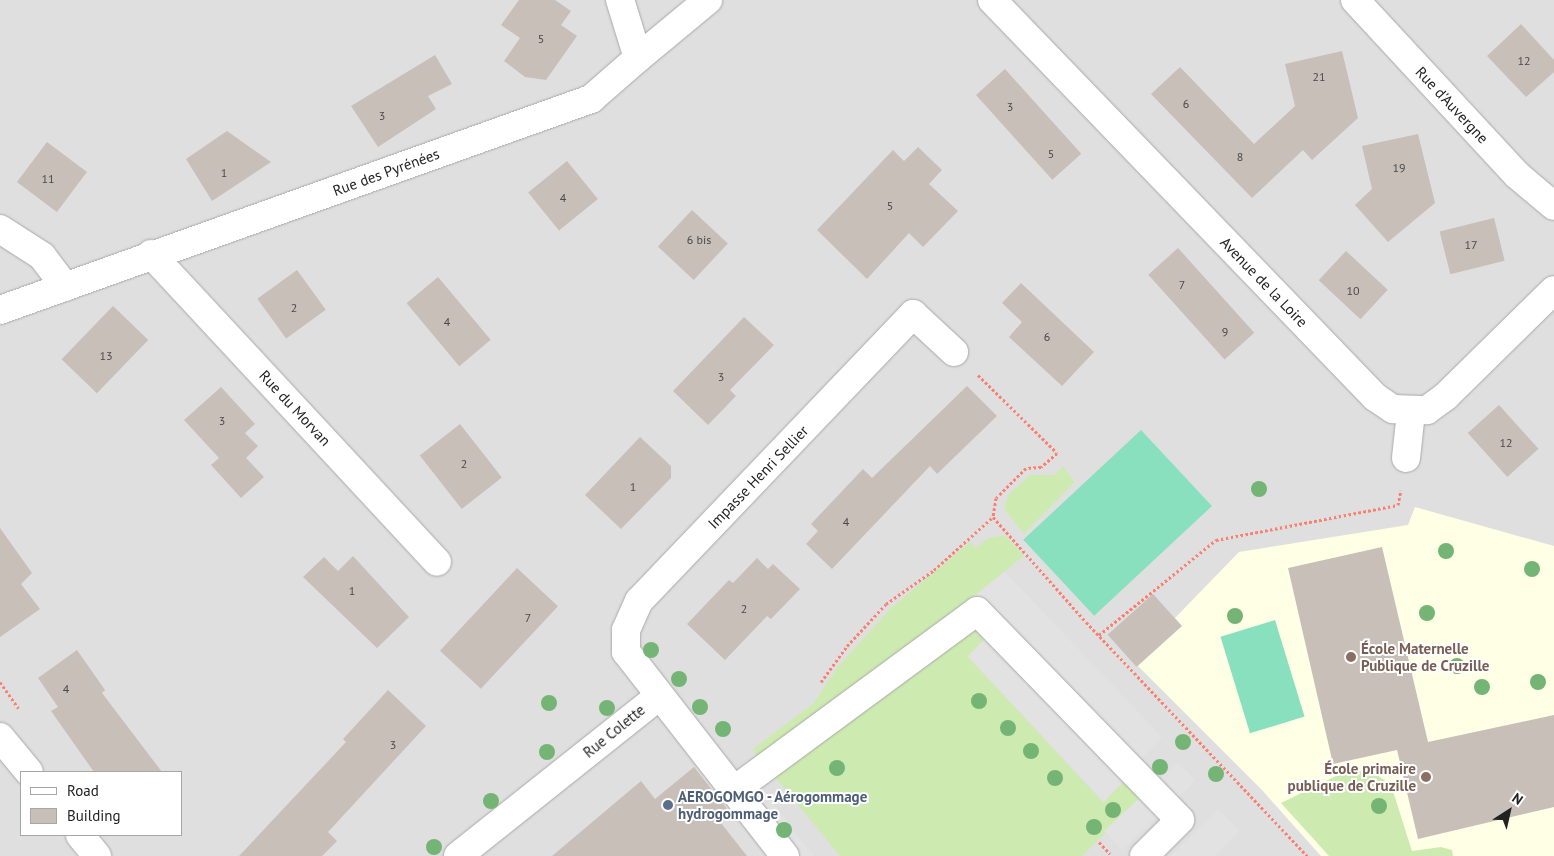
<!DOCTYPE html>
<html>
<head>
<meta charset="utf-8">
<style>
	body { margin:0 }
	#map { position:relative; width:1554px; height:856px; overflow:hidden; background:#f2efe9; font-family:"PT Sans",sans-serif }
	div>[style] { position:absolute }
	.residential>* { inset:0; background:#e0dfdf }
	.education>* { inset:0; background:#ffffe5 }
	.grass>* { inset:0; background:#cdebb0 }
	.pitch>* { inset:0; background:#88e0be; transform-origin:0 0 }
	.parking>* { inset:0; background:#e2e2e2; transform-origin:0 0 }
	.building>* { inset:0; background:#c7bfb8; transform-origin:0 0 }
	.path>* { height:3px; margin-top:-1.5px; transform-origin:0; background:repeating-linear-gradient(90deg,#fa8072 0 2.5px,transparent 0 5px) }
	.roads { filter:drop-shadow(0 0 1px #a9a9a9) drop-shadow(0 0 1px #a9a9a9) }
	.minor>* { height:28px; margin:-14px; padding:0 14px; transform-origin:14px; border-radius:14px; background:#fff }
	.trees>* { width:16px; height:16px; margin:-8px; border-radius:50%; background:#74b475 }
	.dots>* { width:14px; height:14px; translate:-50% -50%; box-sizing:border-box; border:2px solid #fff; border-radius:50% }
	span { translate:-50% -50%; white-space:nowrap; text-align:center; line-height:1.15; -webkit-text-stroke:4px #fff; paint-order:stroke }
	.number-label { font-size:12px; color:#4b4948 }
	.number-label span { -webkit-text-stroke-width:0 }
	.street-label { font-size:15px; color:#222 }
	.education-label { font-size:15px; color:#785e54; font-weight:700 }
	.left { translate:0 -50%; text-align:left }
	.right { translate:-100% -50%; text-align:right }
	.service-label { font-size:15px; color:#4e5e75; font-weight:700 }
	.legend { position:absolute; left:20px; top:771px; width:162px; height:65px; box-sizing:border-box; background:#fff; border:1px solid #a7a7a7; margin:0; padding:6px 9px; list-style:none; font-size:15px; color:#222 }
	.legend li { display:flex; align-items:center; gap:10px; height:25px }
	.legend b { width:25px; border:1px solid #a7a7a7 }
	.north { position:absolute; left:1484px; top:786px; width:50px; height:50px; -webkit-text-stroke:4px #fff; paint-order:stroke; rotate:35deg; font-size:14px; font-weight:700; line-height:20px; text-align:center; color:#222 }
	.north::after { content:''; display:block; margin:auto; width:18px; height:22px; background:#222; clip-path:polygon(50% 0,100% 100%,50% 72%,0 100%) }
</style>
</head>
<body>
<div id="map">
	<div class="residential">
		<div style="clip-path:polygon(evenodd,0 0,1554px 0,1554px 856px,0 856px,0 0,21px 772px,181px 772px,181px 835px,21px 835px,21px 772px)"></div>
	</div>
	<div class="education">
		<div style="clip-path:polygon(1415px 507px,1554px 546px,1554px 856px,1321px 856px,1262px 790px,1138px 666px,1182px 626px,1175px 618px,1239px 552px,1408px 525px)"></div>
	</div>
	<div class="grass">
		<div style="clip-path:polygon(1063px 466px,1075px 482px,1024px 534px,1004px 509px,1008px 495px,1030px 475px,1055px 475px)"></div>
		<div style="clip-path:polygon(1005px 535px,1024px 556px,761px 764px,753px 749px,814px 703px,836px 669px,890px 609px,970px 542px,976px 548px,988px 538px)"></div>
		<div style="clip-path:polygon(972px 628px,984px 640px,968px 657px,1103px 802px,1124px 782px,1142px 797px,1082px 856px,840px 856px,775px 777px)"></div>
		<div style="clip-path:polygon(1369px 769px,1391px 785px,1412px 851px,1441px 847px,1452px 850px,1453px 856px,1329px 856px,1281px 803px,1336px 776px)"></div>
	</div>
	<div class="pitch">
		<div style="left:1141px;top:430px;width:104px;height:161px;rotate:47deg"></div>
		<div style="left:1275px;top:620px;width:101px;height:57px;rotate:73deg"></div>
	</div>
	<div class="parking">
		<div style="clip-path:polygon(1005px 572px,1162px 737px,1104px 802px,968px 656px,984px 640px,957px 610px)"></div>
		<div style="left:1178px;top:762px;width:26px;height:101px;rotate:47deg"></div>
		<div style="left:750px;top:776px;width:60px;height:11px;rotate:50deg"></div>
		<div style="clip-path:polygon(1218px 809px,1240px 831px,1215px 856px,1171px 856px)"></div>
		<div style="clip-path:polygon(793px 830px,814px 856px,800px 856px,784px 837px)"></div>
	</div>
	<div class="building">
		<div style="clip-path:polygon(519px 0,555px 0,571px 11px,561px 25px,577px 36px,546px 80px,525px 77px,504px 61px,520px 38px,501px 25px)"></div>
		<div style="clip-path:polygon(1521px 24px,1554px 60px,1554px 72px,1526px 97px,1487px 56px)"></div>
		<div style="clip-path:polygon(1342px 51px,1358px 118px,1312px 160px,1303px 150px,1252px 198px,1151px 94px,1180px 67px,1254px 144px,1295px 106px,1285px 64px)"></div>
		<div style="clip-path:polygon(435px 55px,452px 84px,428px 96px,436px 109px,378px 147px,351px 106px)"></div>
		<div style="left:1005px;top:69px;width:114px;height:39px;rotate:48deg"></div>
		<div style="clip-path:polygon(227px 131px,271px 162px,212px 201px,186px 159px)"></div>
		<div style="clip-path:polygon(1418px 134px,1435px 203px,1388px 242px,1355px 205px,1372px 189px,1362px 146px)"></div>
		<div style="left:47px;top:142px;width:50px;height:50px;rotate:37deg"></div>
		<div style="clip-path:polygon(918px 147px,942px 170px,929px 184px,958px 211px,923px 247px,909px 233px,867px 279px,817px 230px,893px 150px,904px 161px)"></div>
		<div style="left:567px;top:161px;width:49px;height:50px;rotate:51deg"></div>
		<div style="left:692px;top:210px;width:49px;height:50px;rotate:43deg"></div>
		<div style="left:1494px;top:218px;width:44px;height:56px;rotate:76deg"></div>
		<div style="left:1178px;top:248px;width:114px;height:40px;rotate:48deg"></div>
		<div style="left:1346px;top:251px;width:57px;height:40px;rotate:43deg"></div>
		<div style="left:297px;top:270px;width:49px;height:49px;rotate:54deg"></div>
		<div style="left:438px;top:277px;width:82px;height:41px;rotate:50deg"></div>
		<div style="clip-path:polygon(1021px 283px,1094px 352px,1062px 386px,1009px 337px,1022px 322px,1002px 303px)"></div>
		<div style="left:113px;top:306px;width:49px;height:74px;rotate:44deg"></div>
		<div style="clip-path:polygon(744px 317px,774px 345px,730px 390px,736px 396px,708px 425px,673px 391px)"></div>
		<div style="clip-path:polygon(967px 386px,997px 416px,937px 474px,930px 466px,832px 569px,806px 544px,818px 531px,811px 524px,863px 469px,872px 478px)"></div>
		<div style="clip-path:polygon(221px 387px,255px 424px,245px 433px,258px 446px,246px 458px,264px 477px,241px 498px,211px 465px,219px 458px,184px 420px)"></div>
		<div style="left:1499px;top:405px;width:59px;height:42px;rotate:48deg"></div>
		<div style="left:460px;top:424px;width:68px;height:51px;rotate:52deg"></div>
		<div style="clip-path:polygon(640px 437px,671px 466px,671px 478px,621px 529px,585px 495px)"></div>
		<div style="clip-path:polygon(0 528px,32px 573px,21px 584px,40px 609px,0 637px)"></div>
		<div style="clip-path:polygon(1382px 547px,1428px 742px,1554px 715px,1554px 807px,1418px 839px,1397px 750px,1333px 764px,1288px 568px)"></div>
		<div style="clip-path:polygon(353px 556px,409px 617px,377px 648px,303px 577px,324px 557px,338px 571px)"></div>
		<div style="clip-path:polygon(757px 558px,768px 569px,773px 564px,800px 589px,771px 619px,767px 616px,725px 660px,687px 624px,729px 580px,733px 583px)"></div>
		<div style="left:517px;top:568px;width:56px;height:113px;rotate:43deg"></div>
		<div style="left:1153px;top:594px;width:43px;height:61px;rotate:48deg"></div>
		<div style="clip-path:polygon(77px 650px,105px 690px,102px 693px,162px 772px,94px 772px,51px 711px,58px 707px,38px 678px)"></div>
		<div style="clip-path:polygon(388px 690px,426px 726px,328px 832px,337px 841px,322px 856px,239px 856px,346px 742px,343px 739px)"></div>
		<div style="clip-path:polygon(694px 767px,727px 809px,717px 818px,747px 856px,552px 856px,641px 781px,655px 799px)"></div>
	</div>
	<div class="path">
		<div style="left:978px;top:375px;width:111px;rotate:44.6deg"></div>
		<div style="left:1057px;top:453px;width:21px;rotate:139deg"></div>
		<div style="left:1041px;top:467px;width:15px;rotate:176deg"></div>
		<div style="left:1026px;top:468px;width:42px;rotate:135deg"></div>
		<div style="left:996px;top:498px;width:19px;rotate:99deg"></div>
		<div style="left:1099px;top:635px;width:151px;rotate:-39.1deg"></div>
		<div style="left:1216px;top:540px;width:185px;rotate:-10.9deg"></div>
		<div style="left:1398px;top:505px;width:15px;rotate:-79deg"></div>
		<div style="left:0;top:682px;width:32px;rotate:55deg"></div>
		<div style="left:821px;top:682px;width:44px;rotate:-54.2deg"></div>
		<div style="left:847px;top:646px;width:57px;rotate:-47.1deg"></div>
		<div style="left:886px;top:604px;width:59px;rotate:-35.3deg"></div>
		<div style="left:934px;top:570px;width:79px;rotate:-41.9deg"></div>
		<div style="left:993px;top:517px;width:140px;rotate:48.5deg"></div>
		<div style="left:1086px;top:622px;width:322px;rotate:46.6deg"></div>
		<div style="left:1099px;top:842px;width:16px;rotate:47deg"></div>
	</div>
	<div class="roads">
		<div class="minor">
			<div style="left:992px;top:0;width:552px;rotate:46.03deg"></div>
			<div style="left:1375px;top:397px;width:22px;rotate:34deg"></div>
			<div style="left:1393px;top:409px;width:34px;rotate:2deg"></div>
			<div style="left:1427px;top:410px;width:24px;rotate:-36deg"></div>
			<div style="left:1446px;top:396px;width:151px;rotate:-44.5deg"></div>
			<div style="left:1355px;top:0;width:238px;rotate:47.2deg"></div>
			<div style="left:1517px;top:175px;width:48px;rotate:40deg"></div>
			<div style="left:638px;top:58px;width:91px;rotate:-39.6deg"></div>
			<div style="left:0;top:229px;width:50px;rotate:32.7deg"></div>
			<div style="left:42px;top:256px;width:39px;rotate:53deg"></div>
			<div style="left:151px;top:254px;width:420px;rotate:47.1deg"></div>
			<div style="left:0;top:310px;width:628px;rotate:-19.65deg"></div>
			<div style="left:591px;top:99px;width:62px;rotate:-41.1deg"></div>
			<div style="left:638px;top:58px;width:61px;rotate:-107.2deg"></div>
			<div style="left:1406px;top:458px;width:46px;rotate:-83.8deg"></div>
			<div style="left:0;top:737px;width:45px;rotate:50.4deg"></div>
			<div style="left:733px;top:791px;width:303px;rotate:-36.4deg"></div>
			<div style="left:977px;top:611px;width:291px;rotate:45.8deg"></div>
			<div style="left:1180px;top:820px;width:51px;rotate:135deg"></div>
			<div style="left:80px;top:835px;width:27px;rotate:51deg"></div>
			<div style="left:458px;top:856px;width:256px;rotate:-38.5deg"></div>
			<div style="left:785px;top:856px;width:259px;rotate:-127.9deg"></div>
			<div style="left:626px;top:652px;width:22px;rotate:-90deg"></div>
			<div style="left:626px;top:630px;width:32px;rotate:-66deg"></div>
			<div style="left:639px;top:601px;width:397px;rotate:-46.3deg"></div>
			<div style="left:913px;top:314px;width:56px;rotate:42.8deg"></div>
		</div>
	</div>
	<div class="trees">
		<div style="left:1259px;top:489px"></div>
		<div style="left:1446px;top:551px"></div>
		<div style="left:1532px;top:569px"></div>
		<div style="left:1427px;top:613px"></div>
		<div style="left:1235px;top:616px"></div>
		<div style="left:651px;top:650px"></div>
		<div style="left:1457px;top:666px"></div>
		<div style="left:679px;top:679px"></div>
		<div style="left:1538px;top:682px"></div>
		<div style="left:1482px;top:687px"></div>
		<div style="left:979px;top:701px"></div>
		<div style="left:549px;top:703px"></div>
		<div style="left:700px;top:707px"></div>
		<div style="left:607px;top:708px"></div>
		<div style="left:1008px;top:728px"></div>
		<div style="left:723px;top:729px"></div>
		<div style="left:1183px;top:742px"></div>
		<div style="left:1031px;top:751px"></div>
		<div style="left:547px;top:752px"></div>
		<div style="left:1160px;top:767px"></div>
		<div style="left:837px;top:768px"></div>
		<div style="left:1216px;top:774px"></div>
		<div style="left:1055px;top:778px"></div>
		<div style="left:491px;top:801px"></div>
		<div style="left:1379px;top:806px"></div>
		<div style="left:1113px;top:810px"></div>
		<div style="left:1094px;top:827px"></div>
		<div style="left:784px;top:830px"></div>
		<div style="left:434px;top:847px"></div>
	</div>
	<div class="dots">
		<div style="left:1351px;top:657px;background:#8d6e63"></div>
		<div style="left:1426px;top:777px;background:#8d6e63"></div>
		<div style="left:668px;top:805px;background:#5c6f8a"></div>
	</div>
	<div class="number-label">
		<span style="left:541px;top:39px">5</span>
		<span style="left:1524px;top:61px">12</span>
		<span style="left:1319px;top:77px">21</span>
		<span style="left:1186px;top:104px">6</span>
		<span style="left:1010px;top:107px">3</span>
		<span style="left:382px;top:116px">3</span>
		<span style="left:1051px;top:154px">5</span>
		<span style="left:1240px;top:157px">8</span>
		<span style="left:1399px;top:168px">19</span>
		<span style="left:224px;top:173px">1</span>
		<span style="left:48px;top:179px">11</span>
		<span style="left:563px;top:198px">4</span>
		<span style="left:890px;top:206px">5</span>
		<span style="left:699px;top:240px">6 bis</span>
		<span style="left:1471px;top:245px">17</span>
		<span style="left:1182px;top:285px">7</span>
		<span style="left:1353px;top:291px">10</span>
		<span style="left:294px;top:308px">2</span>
		<span style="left:447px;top:322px">4</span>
		<span style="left:1225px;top:332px">9</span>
		<span style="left:1047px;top:337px">6</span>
		<span style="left:106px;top:356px">13</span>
		<span style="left:721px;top:377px">3</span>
		<span style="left:222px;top:421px">3</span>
		<span style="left:1506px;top:443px">12</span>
		<span style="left:464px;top:464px">2</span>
		<span style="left:633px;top:487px">1</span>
		<span style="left:846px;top:522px">4</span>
		<span style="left:352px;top:591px">1</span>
		<span style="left:744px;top:609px">2</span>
		<span style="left:528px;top:618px">7</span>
		<span style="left:66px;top:689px">4</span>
		<span style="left:393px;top:745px">3</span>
	</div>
	<div class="street-label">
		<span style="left:1452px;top:105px;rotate:47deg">Rue d'Auvergne</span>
		<span style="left:386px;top:172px;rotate:-20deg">Rue des Pyrénées</span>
		<span style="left:1264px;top:282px;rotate:46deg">Avenue de la Loire</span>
		<span style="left:295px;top:408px;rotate:47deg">Rue du Morvan</span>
		<span style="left:758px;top:477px;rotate:-46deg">Impasse Henri Sellier</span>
		<span style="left:614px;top:731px;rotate:-39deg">Rue Colette</span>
	</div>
	<div class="education-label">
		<span class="left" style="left:1361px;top:657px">École Maternelle<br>Publique de Cruzille</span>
		<span class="right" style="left:1416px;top:777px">École primaire<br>publique de Cruzille</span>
	</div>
	<div class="service-label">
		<span class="left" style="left:678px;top:805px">AEROGOMGO - Aérogommage<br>hydrogommage</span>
	</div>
	<ul class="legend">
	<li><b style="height:6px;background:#fff"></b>Road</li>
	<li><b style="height:14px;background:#c7bfb8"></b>Building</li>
	</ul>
	<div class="north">N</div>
</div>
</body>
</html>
